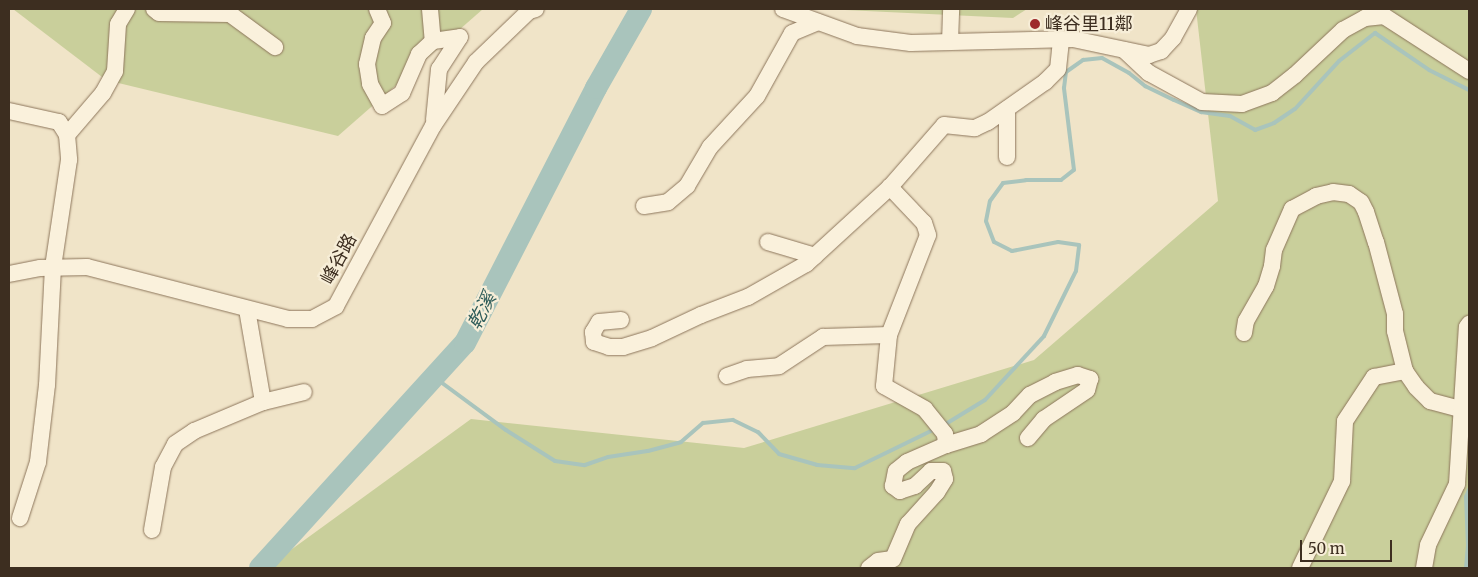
<!DOCTYPE html>
<html>
<head>
<meta charset="utf-8">
<style>
	body { margin:0 }
	#map { position:relative; width:1478px; height:577px; overflow:hidden; background:#f0e4c8; font-family:Merriweather,"Noto Sans TC",serif }
	div>[style] { position:absolute }
	.green>* { inset:0; background:#c9cf9b }
	.stream>* { height:4px; margin:-2px; padding:0 2px; transform-origin:2px; border-radius:2px; background:#a9c4bc }
	.river>* { height:22px; margin:-11px; padding:0 11px; transform-origin:11px; border-radius:11px; background:#a9c4bc }
	.roads { filter:drop-shadow(0 0 1px #8d765c) drop-shadow(0 0 1px #8d765c) }
	.minor>* { height:16px; margin:-8px; padding:0 8px; transform-origin:8px; border-radius:8px; background:#faf1dc }
	.dots>* { width:14px; height:14px; translate:-50% -50%; box-sizing:border-box; border:2px solid #f7eed8; border-radius:50% }
	span { translate:-50% -50%; white-space:nowrap; text-align:center; line-height:1.15; -webkit-text-stroke:4.5px #f7eed8; paint-order:stroke }
	.poi-label { font-size:18px; color:#3d2e20 }
	.left { translate:0 -50%; text-align:left }
	.street-label { font-size:18px; color:#3d2e20 }
	.water-label { font-size:19px; color:#2f5d5a; font-style:italic }
	.frame { position:absolute; inset:0; border:10px solid #3d2e20; pointer-events:none }
	.scale { position:absolute; left:1300px; top:540px; width:92px; height:22px; box-sizing:border-box; border:2px solid #3d2e20; border-top:0; padding-left:6px; font-size:15px; line-height:18px; white-space:nowrap; color:#3d2e20; -webkit-text-stroke:4px #f7eed8; paint-order:stroke }
</style>
</head>
<body>
<div id="map">
	<div class="green">
		<div style="clip-path:polygon(13px 9px,483px 9px,338px 136px,106px 80px)"></div>
		<div style="clip-path:polygon(824px 9px,1027px 9px,1013px 18px)"></div>
		<div style="clip-path:polygon(1196px 9px,1469px 9px,1469px 568px,266px 568px,471px 419px,744px 448px,1034px 360px,1218px 201px)"></div>
	</div>
	<div class="stream">
		<div style="left:434px;top:377px;width:89px;rotate:36.4deg"></div>
		<div style="left:506px;top:430px;width:58px;rotate:32.3deg"></div>
		<div style="left:555px;top:461px;width:30px;rotate:8deg"></div>
		<div style="left:585px;top:465px;width:24px;rotate:-19deg"></div>
		<div style="left:608px;top:457px;width:40px;rotate:-8.5deg"></div>
		<div style="left:648px;top:451px;width:34px;rotate:-15deg"></div>
		<div style="left:681px;top:442px;width:29px;rotate:-41deg"></div>
		<div style="left:703px;top:423px;width:30px;rotate:-6deg"></div>
		<div style="left:733px;top:420px;width:28px;rotate:26deg"></div>
		<div style="left:758px;top:432px;width:30px;rotate:46deg"></div>
		<div style="left:779px;top:454px;width:40px;rotate:16deg"></div>
		<div style="left:817px;top:465px;width:38px;rotate:5deg"></div>
		<div style="left:855px;top:468px;width:89px;rotate:-26deg"></div>
		<div style="left:944px;top:425px;width:48px;rotate:-31.4deg"></div>
		<div style="left:985px;top:400px;width:87px;rotate:-47.3deg"></div>
		<div style="left:1044px;top:336px;width:72px;rotate:-63.8deg"></div>
		<div style="left:1076px;top:271px;width:26px;rotate:-83deg"></div>
		<div style="left:1079px;top:245px;width:21px;rotate:-172deg"></div>
		<div style="left:1058px;top:242px;width:47px;rotate:168.9deg"></div>
		<div style="left:1012px;top:251px;width:20px;rotate:-153deg"></div>
		<div style="left:994px;top:242px;width:22px;rotate:-111deg"></div>
		<div style="left:986px;top:221px;width:20px;rotate:-79deg"></div>
		<div style="left:990px;top:201px;width:22px;rotate:-54deg"></div>
		<div style="left:1003px;top:183px;width:23px;rotate:-7deg"></div>
		<div style="left:1026px;top:180px;width:35px"></div>
		<div style="left:1061px;top:180px;width:16px;rotate:-38deg"></div>
		<div style="left:1074px;top:170px;width:83px;rotate:-97deg"></div>
		<div style="left:1064px;top:88px;width:16px;rotate:-83deg"></div>
		<div style="left:1066px;top:72px;width:21px;rotate:-35deg"></div>
		<div style="left:1083px;top:60px;width:19px;rotate:-6deg"></div>
		<div style="left:1102px;top:58px;width:31px;rotate:29deg"></div>
		<div style="left:1129px;top:73px;width:21px;rotate:39deg"></div>
		<div style="left:1145px;top:86px;width:32px;rotate:26deg"></div>
		<div style="left:1174px;top:100px;width:30px;rotate:24deg"></div>
		<div style="left:1201px;top:112px;width:29px;rotate:8deg"></div>
		<div style="left:1230px;top:116px;width:29px;rotate:29deg"></div>
		<div style="left:1255px;top:130px;width:20px;rotate:-20deg"></div>
		<div style="left:1274px;top:123px;width:25px;rotate:-34deg"></div>
		<div style="left:1295px;top:109px;width:65px;rotate:-47.5deg"></div>
		<div style="left:1339px;top:61px;width:46px;rotate:-37.9deg"></div>
		<div style="left:1375px;top:33px;width:65px;rotate:34.4deg"></div>
		<div style="left:1429px;top:70px;width:45px;rotate:26.6deg"></div>
		<div style="left:1466px;top:568px;width:22px;rotate:-85deg"></div>
		<div style="left:1468px;top:546px;width:49px;rotate:-92.3deg"></div>
		<div style="left:1466px;top:497px;width:8px;rotate:-67deg"></div>
	</div>
	<div class="river">
		<div style="left:260px;top:568px;width:304px;rotate:-47.7deg"></div>
		<div style="left:465px;top:343px;width:287px;rotate:-62.8deg"></div>
		<div style="left:596px;top:88px;width:91px;rotate:-60.3deg"></div>
	</div>
	<div class="roads">
		<div class="minor">
			<div style="left:154px;top:9px;width:6px;rotate:39deg"></div>
			<div style="left:159px;top:13px;width:71px;rotate:0.8deg"></div>
			<div style="left:230px;top:14px;width:56px;rotate:36.3deg"></div>
			<div style="left:377px;top:9px;width:15px;rotate:67deg"></div>
			<div style="left:383px;top:23px;width:18px;rotate:124deg"></div>
			<div style="left:373px;top:38px;width:27px;rotate:103deg"></div>
			<div style="left:367px;top:64px;width:20px;rotate:81deg"></div>
			<div style="left:370px;top:84px;width:25px;rotate:61deg"></div>
			<div style="left:382px;top:106px;width:24px;rotate:-33deg"></div>
			<div style="left:402px;top:93px;width:43px;rotate:-66.4deg"></div>
			<div style="left:419px;top:54px;width:19px;rotate:-43deg"></div>
			<div style="left:433px;top:41px;width:27px;rotate:-8deg"></div>
			<div style="left:460px;top:37px;width:38px;rotate:123deg"></div>
			<div style="left:439px;top:69px;width:51px;rotate:95.6deg"></div>
			<div style="left:430px;top:9px;width:32px;rotate:85deg"></div>
			<div style="left:783px;top:9px;width:79px;rotate:20deg"></div>
			<div style="left:857px;top:36px;width:54px;rotate:7.4deg"></div>
			<div style="left:911px;top:43px;width:162px;rotate:-1.4deg"></div>
			<div style="left:1073px;top:39px;width:78px;rotate:11.9deg"></div>
			<div style="left:1149px;top:55px;width:13px;rotate:-18deg"></div>
			<div style="left:1161px;top:51px;width:18px;rotate:-47deg"></div>
			<div style="left:1173px;top:38px;width:33px;rotate:-61deg"></div>
			<div style="left:950px;top:42px;width:33px;rotate:-88deg"></div>
			<div style="left:1124px;top:50px;width:34px;rotate:43deg"></div>
			<div style="left:1149px;top:73px;width:60px;rotate:28.7deg"></div>
			<div style="left:1202px;top:102px;width:40px;rotate:2.9deg"></div>
			<div style="left:1242px;top:104px;width:32px;rotate:-20deg"></div>
			<div style="left:1272px;top:93px;width:29px;rotate:-38deg"></div>
			<div style="left:1295px;top:75px;width:66px;rotate:-43.2deg"></div>
			<div style="left:1343px;top:30px;width:25px;rotate:-29deg"></div>
			<div style="left:1365px;top:18px;width:19px;rotate:-6deg"></div>
			<div style="left:1384px;top:16px;width:101px;rotate:32.9deg"></div>
			<div style="left:1007px;top:109px;width:48px;rotate:90deg"></div>
			<div style="left:9px;top:111px;width:51px;rotate:12.4deg"></div>
			<div style="left:59px;top:122px;width:15px;rotate:58deg"></div>
			<div style="left:67px;top:135px;width:25px;rotate:85deg"></div>
			<div style="left:69px;top:160px;width:108px;rotate:98.5deg"></div>
			<div style="left:53px;top:267px;width:118px;rotate:92.9deg"></div>
			<div style="left:47px;top:385px;width:78px;rotate:96.7deg"></div>
			<div style="left:38px;top:462px;width:59px;rotate:107.8deg"></div>
			<div style="left:67px;top:135px;width:55px;rotate:-49.4deg"></div>
			<div style="left:103px;top:93px;width:25px;rotate:-61deg"></div>
			<div style="left:115px;top:71px;width:47px;rotate:-86.3deg"></div>
			<div style="left:118px;top:24px;width:17px;rotate:-59deg"></div>
			<div style="left:644px;top:206px;width:24px;rotate:-9deg"></div>
			<div style="left:668px;top:202px;width:25px;rotate:-40deg"></div>
			<div style="left:687px;top:186px;width:45px;rotate:-59.5deg"></div>
			<div style="left:710px;top:147px;width:69px;rotate:-47.3deg"></div>
			<div style="left:757px;top:96px;width:72px;rotate:-60.9deg"></div>
			<div style="left:792px;top:33px;width:28px;rotate:-23deg"></div>
			<div style="left:768px;top:242px;width:49px;rotate:16.6deg"></div>
			<div style="left:9px;top:274px;width:32px;rotate:-11deg"></div>
			<div style="left:40px;top:268px;width:47px;rotate:-1.2deg"></div>
			<div style="left:87px;top:267px;width:208px;rotate:14.5deg"></div>
			<div style="left:288px;top:319px;width:24px"></div>
			<div style="left:312px;top:319px;width:27px;rotate:-28deg"></div>
			<div style="left:336px;top:306px;width:204px;rotate:-61.7deg"></div>
			<div style="left:433px;top:126px;width:77px;rotate:-56.1deg"></div>
			<div style="left:476px;top:62px;width:74px;rotate:-43.9deg"></div>
			<div style="left:529px;top:11px;width:7px;rotate:-16deg"></div>
			<div style="left:621px;top:320px;width:22px;rotate:175deg"></div>
			<div style="left:599px;top:322px;width:12px;rotate:121deg"></div>
			<div style="left:593px;top:332px;width:10px;rotate:84deg"></div>
			<div style="left:594px;top:342px;width:16px;rotate:18deg"></div>
			<div style="left:609px;top:347px;width:14px"></div>
			<div style="left:623px;top:347px;width:30px;rotate:-17deg"></div>
			<div style="left:652px;top:338px;width:54px;rotate:-25.1deg"></div>
			<div style="left:701px;top:315px;width:50px;rotate:-21deg"></div>
			<div style="left:748px;top:297px;width:67px;rotate:-29.6deg"></div>
			<div style="left:806px;top:264px;width:114px;rotate:-42.5deg"></div>
			<div style="left:890px;top:187px;width:82px;rotate:-48.9deg"></div>
			<div style="left:944px;top:125px;width:31px;rotate:6deg"></div>
			<div style="left:975px;top:128px;width:14px;rotate:-25deg"></div>
			<div style="left:988px;top:122px;width:70px;rotate:-35.1deg"></div>
			<div style="left:1045px;top:82px;width:18px;rotate:-45deg"></div>
			<div style="left:1058px;top:69px;width:30px;rotate:-84deg"></div>
			<div style="left:1244px;top:333px;width:12px;rotate:-81deg"></div>
			<div style="left:1246px;top:321px;width:40px;rotate:-60.3deg"></div>
			<div style="left:1266px;top:286px;width:21px;rotate:-73deg"></div>
			<div style="left:1272px;top:266px;width:16px;rotate:-83deg"></div>
			<div style="left:1274px;top:250px;width:45px;rotate:-66.3deg"></div>
			<div style="left:1292px;top:209px;width:27px;rotate:-28deg"></div>
			<div style="left:1316px;top:196px;width:17px;rotate:-13deg"></div>
			<div style="left:1333px;top:192px;width:16px;rotate:7deg"></div>
			<div style="left:1349px;top:194px;width:14px;rotate:34deg"></div>
			<div style="left:1361px;top:202px;width:11px;rotate:63deg"></div>
			<div style="left:1366px;top:212px;width:32px;rotate:72deg"></div>
			<div style="left:1376px;top:242px;width:74px;rotate:75.2deg"></div>
			<div style="left:1395px;top:314px;width:17px;rotate:90deg"></div>
			<div style="left:1395px;top:331px;width:41px;rotate:76deg"></div>
			<div style="left:1405px;top:371px;width:19px;rotate:55deg"></div>
			<div style="left:1416px;top:387px;width:20px;rotate:45deg"></div>
			<div style="left:1430px;top:401px;width:34px;rotate:15deg"></div>
			<div style="left:727px;top:376px;width:21px;rotate:-19deg"></div>
			<div style="left:747px;top:369px;width:32px;rotate:-5deg"></div>
			<div style="left:779px;top:366px;width:53px;rotate:-33.4deg"></div>
			<div style="left:823px;top:337px;width:66px;rotate:-1.7deg"></div>
			<div style="left:263px;top:402px;width:42px;rotate:-13.7deg"></div>
			<div style="left:946px;top:445px;width:37px;rotate:-17deg"></div>
			<div style="left:981px;top:434px;width:38px;rotate:-33deg"></div>
			<div style="left:1013px;top:413px;width:25px;rotate:-47deg"></div>
			<div style="left:1030px;top:395px;width:28px;rotate:-27deg"></div>
			<div style="left:1055px;top:382px;width:24px;rotate:-17deg"></div>
			<div style="left:1078px;top:375px;width:13px;rotate:18deg"></div>
			<div style="left:1090px;top:379px;width:11px;rotate:105deg"></div>
			<div style="left:1087px;top:390px;width:52px;rotate:146deg"></div>
			<div style="left:1044px;top:419px;width:25px;rotate:130deg"></div>
			<div style="left:152px;top:530px;width:64px;rotate:-80.1deg"></div>
			<div style="left:163px;top:467px;width:26px;rotate:-62deg"></div>
			<div style="left:175px;top:444px;width:23px;rotate:-34deg"></div>
			<div style="left:194px;top:431px;width:75px;rotate:-22.8deg"></div>
			<div style="left:263px;top:402px;width:94px;rotate:-99.8deg"></div>
			<div style="left:869px;top:568px;width:11px;rotate:-38deg"></div>
			<div style="left:878px;top:561px;width:15px;rotate:-8deg"></div>
			<div style="left:893px;top:559px;width:38px;rotate:-67deg"></div>
			<div style="left:908px;top:524px;width:43px;rotate:-47.8deg"></div>
			<div style="left:937px;top:492px;width:15px;rotate:-58deg"></div>
			<div style="left:945px;top:479px;width:8px;rotate:-104deg"></div>
			<div style="left:943px;top:471px;width:12px;rotate:180deg"></div>
			<div style="left:931px;top:471px;width:22px;rotate:137deg"></div>
			<div style="left:915px;top:486px;width:16px;rotate:162deg"></div>
			<div style="left:900px;top:491px;width:9px;rotate:-144deg"></div>
			<div style="left:893px;top:486px;width:15px;rotate:-79deg"></div>
			<div style="left:896px;top:471px;width:14px;rotate:-39deg"></div>
			<div style="left:907px;top:462px;width:43px;rotate:-23.6deg"></div>
			<div style="left:946px;top:445px;width:11px;rotate:-95deg"></div>
			<div style="left:945px;top:434px;width:32px;rotate:-129deg"></div>
			<div style="left:925px;top:409px;width:47px;rotate:-150.7deg"></div>
			<div style="left:884px;top:386px;width:51px;rotate:-84.4deg"></div>
			<div style="left:889px;top:335px;width:107px;rotate:-68.7deg"></div>
			<div style="left:928px;top:235px;width:13px;rotate:-108deg"></div>
			<div style="left:924px;top:223px;width:50px;rotate:-133.4deg"></div>
			<div style="left:1300px;top:568px;width:97px;rotate:-64.2deg"></div>
			<div style="left:1342px;top:481px;width:60px;rotate:-87.1deg"></div>
			<div style="left:1345px;top:421px;width:53px;rotate:-56.6deg"></div>
			<div style="left:1374px;top:377px;width:32px;rotate:-11deg"></div>
			<div style="left:1424px;top:568px;width:23px;rotate:-80deg"></div>
			<div style="left:1428px;top:545px;width:68px;rotate:-64.6deg"></div>
			<div style="left:1457px;top:484px;width:157px;rotate:-86.4deg"></div>
			<div style="left:1467px;top:327px;width:4px;rotate:-56deg"></div>
		</div>
	</div>
	<div class="dots">
		<div style="left:1035px;top:24px;background:#9e2a2b"></div>
	</div>
	<div class="poi-label">
		<span class="left" style="left:1045px;top:24px">峰谷里11鄰</span>
	</div>
	<div class="street-label">
		<span style="left:339px;top:259px;rotate:-62deg">峰谷路</span>
	</div>
	<div class="water-label">
		<span style="left:482px;top:311px;rotate:-62deg">乾溪</span>
	</div>
	<div class="frame"></div>
	<div class="scale">50 m</div>
</div>
</body>
</html>
